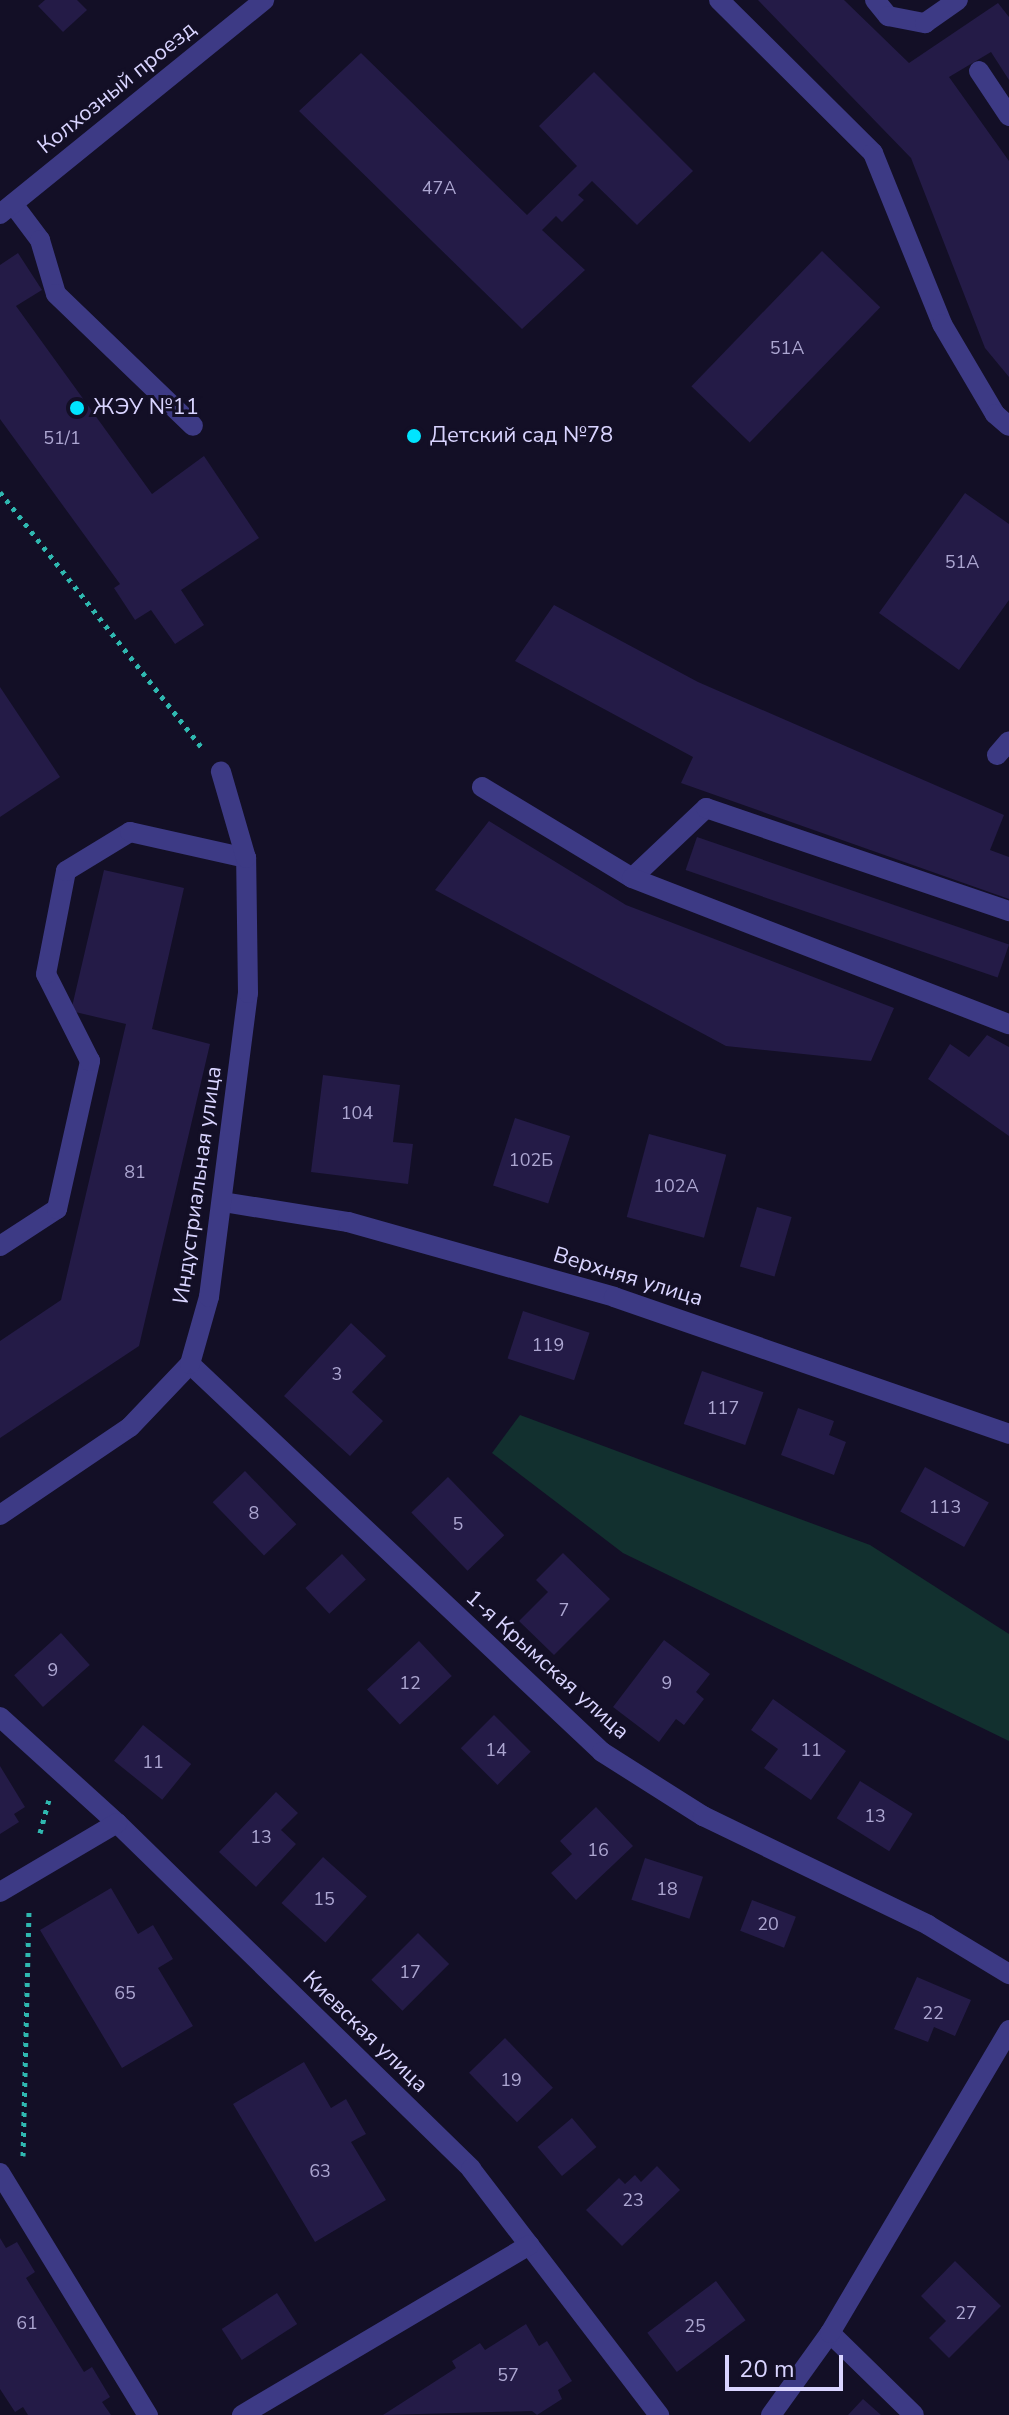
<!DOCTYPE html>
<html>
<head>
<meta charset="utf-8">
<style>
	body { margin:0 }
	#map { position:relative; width:1009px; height:2415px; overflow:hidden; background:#130f26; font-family:"Nunito Sans",sans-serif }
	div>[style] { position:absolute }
	.green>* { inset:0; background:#12302f }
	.building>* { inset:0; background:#241b47; transform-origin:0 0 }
	.path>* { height:5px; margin-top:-2.5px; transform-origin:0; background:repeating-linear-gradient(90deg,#2fb8b0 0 4px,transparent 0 10px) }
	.minor>* { height:20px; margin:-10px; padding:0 10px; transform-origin:10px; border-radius:10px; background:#3d3a85 }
	.dots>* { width:22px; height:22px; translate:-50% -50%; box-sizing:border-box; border:4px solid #130f26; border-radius:50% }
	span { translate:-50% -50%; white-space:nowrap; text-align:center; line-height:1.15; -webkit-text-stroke:6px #130f26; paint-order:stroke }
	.number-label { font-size:18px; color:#aca6d1 }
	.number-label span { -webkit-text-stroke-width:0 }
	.street-label { font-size:22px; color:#d9d4ff }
	.poi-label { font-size:22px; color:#d9d4ff }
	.left { translate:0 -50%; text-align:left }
	.scale { position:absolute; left:725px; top:2355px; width:118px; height:36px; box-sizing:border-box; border:4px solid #d9d4ff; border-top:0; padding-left:10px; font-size:24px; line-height:28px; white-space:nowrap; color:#d9d4ff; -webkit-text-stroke:6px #130f26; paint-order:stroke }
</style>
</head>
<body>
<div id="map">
	<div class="green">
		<div style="clip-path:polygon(520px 1415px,870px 1545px,1009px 1634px,1009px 1741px,623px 1553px,492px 1453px)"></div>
	</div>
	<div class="building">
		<div style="clip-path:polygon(45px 0,77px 0,87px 10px,63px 32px,38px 6px)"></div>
		<div style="clip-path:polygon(758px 0,844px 0,909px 63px,998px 3px,1009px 17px,1009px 80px,991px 52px,949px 77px,1009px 161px,1009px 377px,985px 348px,911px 158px)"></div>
		<div style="clip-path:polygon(361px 53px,527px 215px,577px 166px,539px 126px,594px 72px,693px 171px,637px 225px,592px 181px,578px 195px,584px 200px,562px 222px,556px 216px,542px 230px,585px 270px,522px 329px,299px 111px)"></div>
		<div style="left:822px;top:251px;width:81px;height:188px;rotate:44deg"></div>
		<div style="clip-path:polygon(18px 253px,42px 290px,16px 306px,152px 494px,204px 456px,259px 538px,181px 590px,204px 625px,175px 644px,151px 610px,135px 620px,114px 588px,120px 584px,0 419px,0 265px)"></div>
		<div style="clip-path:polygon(965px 493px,1009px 524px,1009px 600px,959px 670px,879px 613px)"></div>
		<div style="clip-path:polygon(554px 605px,698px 682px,1004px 815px,990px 850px,1009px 857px,1009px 899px,681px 783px,693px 757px,515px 661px)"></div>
		<div style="clip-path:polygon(0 687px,60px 777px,0 817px)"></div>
		<div style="clip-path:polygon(489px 821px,626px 905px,894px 1008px,871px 1061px,726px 1046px,435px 890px)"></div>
		<div style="left:697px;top:837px;width:330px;height:35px;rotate:19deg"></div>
		<div style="clip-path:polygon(104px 870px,184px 888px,152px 1029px,210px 1044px,139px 1346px,0 1438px,0 1341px,61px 1300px,126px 1024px,71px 1011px)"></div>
		<div style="clip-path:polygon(987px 1035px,1009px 1047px,1009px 1136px,928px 1079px,950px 1044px,969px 1057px)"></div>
		<div style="clip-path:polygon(323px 1075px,400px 1085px,393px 1142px,413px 1144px,408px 1184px,311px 1172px)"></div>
		<div style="left:515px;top:1118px;width:58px;height:71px;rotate:18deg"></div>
		<div style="left:649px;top:1134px;width:80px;height:86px;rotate:15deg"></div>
		<div style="left:757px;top:1207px;width:36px;height:62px;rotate:16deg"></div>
		<div style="left:523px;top:1311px;width:70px;height:50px;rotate:18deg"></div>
		<div style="clip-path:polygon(351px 1323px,386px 1356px,352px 1392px,383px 1421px,350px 1456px,284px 1396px)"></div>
		<div style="left:702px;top:1371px;width:65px;height:56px;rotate:19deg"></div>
		<div style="clip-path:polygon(798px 1408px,834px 1421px,829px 1435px,846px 1442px,834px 1475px,781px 1455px)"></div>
		<div style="left:925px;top:1467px;width:73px;height:51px;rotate:29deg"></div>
		<div style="left:245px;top:1471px;width:74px;height:45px;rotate:46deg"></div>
		<div style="left:448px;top:1477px;width:81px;height:51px;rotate:46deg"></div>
		<div style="clip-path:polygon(563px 1553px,610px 1599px,554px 1655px,519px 1621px,548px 1592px,536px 1580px)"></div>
		<div style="left:342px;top:1554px;width:35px;height:50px;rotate:47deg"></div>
		<div style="left:61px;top:1633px;width:43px;height:63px;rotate:48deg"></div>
		<div style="clip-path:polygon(664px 1640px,710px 1674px,696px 1692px,704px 1699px,684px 1725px,676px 1719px,659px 1742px,613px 1707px)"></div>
		<div style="left:419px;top:1641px;width:48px;height:71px;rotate:47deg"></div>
		<div style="clip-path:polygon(773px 1699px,846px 1751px,811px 1800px,764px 1768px,778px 1749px,751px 1730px)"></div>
		<div style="left:494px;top:1715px;width:52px;height:47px;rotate:45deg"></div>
		<div style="left:143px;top:1725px;width:62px;height:46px;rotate:39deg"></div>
		<div style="clip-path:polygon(0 1766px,25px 1807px,14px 1814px,19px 1822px,0 1834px)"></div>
		<div style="left:860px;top:1781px;width:62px;height:44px;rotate:32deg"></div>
		<div style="clip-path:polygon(276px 1792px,298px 1813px,281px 1830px,296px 1844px,256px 1887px,219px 1852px)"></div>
		<div style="clip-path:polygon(596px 1807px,633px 1846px,576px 1900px,551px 1873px,572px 1854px,560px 1841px)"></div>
		<div style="left:323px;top:1857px;width:59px;height:62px;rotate:42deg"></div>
		<div style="left:645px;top:1858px;width:61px;height:44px;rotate:18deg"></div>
		<div style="clip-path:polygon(111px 1888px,138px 1934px,153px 1925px,173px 1959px,158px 1968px,193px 2026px,122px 2068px,40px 1930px)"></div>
		<div style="left:752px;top:1900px;width:47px;height:33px;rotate:21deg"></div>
		<div style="left:418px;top:1933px;width:44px;height:66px;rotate:45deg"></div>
		<div style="clip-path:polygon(917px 1977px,971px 2000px,955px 2036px,934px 2027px,928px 2042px,894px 2029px)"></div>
		<div style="left:505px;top:2038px;width:69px;height:50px;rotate:46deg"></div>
		<div style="clip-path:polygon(304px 2062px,331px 2108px,346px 2099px,366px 2134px,351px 2142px,386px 2200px,315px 2242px,233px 2104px)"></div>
		<div style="left:572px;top:2118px;width:38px;height:45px;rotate:50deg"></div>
		<div style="clip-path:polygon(657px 2166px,680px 2190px,622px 2246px,586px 2210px,619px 2178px,625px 2184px,635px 2175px,641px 2182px)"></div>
		<div style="clip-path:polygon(0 2238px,6px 2248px,17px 2242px,35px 2272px,26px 2278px,84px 2372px,92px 2367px,110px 2397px,102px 2402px,111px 2415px,28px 2415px,23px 2407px,15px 2412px,0 2389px)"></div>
		<div style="clip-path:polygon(955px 2261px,1001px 2306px,949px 2358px,929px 2338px,946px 2321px,921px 2296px)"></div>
		<div style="left:716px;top:2281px;width:49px;height:86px;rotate:53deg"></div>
		<div style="left:277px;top:2293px;width:37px;height:66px;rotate:57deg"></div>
		<div style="clip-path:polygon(526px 2324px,539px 2346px,547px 2341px,572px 2381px,558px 2390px,562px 2399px,537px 2415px,532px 2411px,383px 2415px,456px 2368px,452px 2361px,480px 2343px,485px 2350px)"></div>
		<div style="clip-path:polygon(863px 2399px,881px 2415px,848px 2415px)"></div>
	</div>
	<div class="path">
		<div style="left:0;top:492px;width:328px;rotate:51.7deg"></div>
		<div style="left:40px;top:1833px;width:34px;rotate:-75deg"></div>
		<div style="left:23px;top:2156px;width:246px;rotate:-88.6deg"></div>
	</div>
	<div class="minor">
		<div style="left:719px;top:0;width:217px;rotate:44.8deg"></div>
		<div style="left:873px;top:153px;width:184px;rotate:68deg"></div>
		<div style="left:942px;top:324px;width:104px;rotate:59.5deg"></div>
		<div style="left:995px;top:414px;width:18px;rotate:41deg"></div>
		<div style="left:875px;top:0;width:21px;rotate:51deg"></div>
		<div style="left:888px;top:16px;width:38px;rotate:11deg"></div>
		<div style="left:925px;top:23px;width:40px;rotate:-34.9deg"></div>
		<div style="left:979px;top:71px;width:54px;rotate:56.3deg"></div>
		<div style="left:13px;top:204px;width:45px;rotate:53.1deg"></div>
		<div style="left:40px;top:240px;width:56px;rotate:73.5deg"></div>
		<div style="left:56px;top:294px;width:190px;rotate:43.9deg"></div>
		<div style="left:0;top:214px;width:340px;rotate:-39deg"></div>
		<div style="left:997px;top:755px;width:18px;rotate:-49deg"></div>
		<div style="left:482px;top:787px;width:175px;rotate:31.2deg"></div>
		<div style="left:632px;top:878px;width:102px;rotate:-43.4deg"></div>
		<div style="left:706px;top:808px;width:320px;rotate:18.8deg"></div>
		<div style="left:632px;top:878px;width:404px;rotate:21.2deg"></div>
		<div style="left:223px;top:1202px;width:127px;rotate:9.1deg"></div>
		<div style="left:348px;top:1222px;width:276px;rotate:15.7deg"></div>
		<div style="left:614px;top:1297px;width:418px;rotate:19.1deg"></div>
		<div style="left:0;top:1246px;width:68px;rotate:-33deg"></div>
		<div style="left:57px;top:1209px;width:152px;rotate:-77.4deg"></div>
		<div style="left:90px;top:1061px;width:97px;rotate:-116.8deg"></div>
		<div style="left:46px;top:974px;width:105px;rotate:-79deg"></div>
		<div style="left:66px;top:871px;width:75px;rotate:-31.4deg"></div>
		<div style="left:130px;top:832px;width:119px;rotate:12.6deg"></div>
		<div style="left:190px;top:1364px;width:566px;rotate:43.28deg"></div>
		<div style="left:602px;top:1752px;width:120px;rotate:32.4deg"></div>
		<div style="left:703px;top:1816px;width:250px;rotate:25.8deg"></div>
		<div style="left:928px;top:1925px;width:95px;rotate:31.2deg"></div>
		<div style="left:0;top:1515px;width:157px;rotate:-34.1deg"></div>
		<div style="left:130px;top:1427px;width:87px;rotate:-46.4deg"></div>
		<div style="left:190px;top:1364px;width:70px;rotate:-74.2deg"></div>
		<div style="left:209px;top:1297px;width:306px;rotate:-82.7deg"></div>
		<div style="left:248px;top:993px;width:135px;rotate:-90.8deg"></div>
		<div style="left:246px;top:858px;width:90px;rotate:-106.2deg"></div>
		<div style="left:0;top:1717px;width:158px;rotate:42.2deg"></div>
		<div style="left:117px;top:1823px;width:495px;rotate:44.3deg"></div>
		<div style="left:471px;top:2169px;width:310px;rotate:52.6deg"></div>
		<div style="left:0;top:1892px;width:136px;rotate:-30.5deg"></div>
		<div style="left:0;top:2173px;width:284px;rotate:58.6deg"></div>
		<div style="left:830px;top:2333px;width:117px;rotate:44.3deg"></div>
		<div style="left:242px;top:2415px;width:334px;rotate:-30.6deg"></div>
		<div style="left:771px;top:2415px;width:101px;rotate:-54.3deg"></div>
		<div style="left:830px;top:2333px;width:352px;rotate:-59.4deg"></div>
	</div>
	<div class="dots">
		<div style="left:77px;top:408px;background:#00e5ff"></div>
		<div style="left:414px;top:436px;background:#00e5ff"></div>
	</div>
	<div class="number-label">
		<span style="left:439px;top:188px">47А</span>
		<span style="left:787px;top:348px">51А</span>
		<span style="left:62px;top:438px">51/1</span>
		<span style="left:962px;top:562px">51А</span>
		<span style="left:357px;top:1113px">104</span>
		<span style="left:531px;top:1160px">102Б</span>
		<span style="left:135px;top:1172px">81</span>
		<span style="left:676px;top:1186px">102А</span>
		<span style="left:548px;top:1345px">119</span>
		<span style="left:337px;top:1374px">3</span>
		<span style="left:723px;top:1408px">117</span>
		<span style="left:945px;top:1507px">113</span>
		<span style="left:254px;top:1513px">8</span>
		<span style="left:458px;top:1524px">5</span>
		<span style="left:564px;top:1610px">7</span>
		<span style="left:53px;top:1670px">9</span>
		<span style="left:410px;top:1683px">12</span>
		<span style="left:667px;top:1683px">9</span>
		<span style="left:496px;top:1750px">14</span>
		<span style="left:811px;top:1750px">11</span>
		<span style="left:153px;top:1762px">11</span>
		<span style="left:875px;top:1816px">13</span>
		<span style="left:261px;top:1837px">13</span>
		<span style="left:598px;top:1850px">16</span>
		<span style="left:667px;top:1889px">18</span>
		<span style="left:324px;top:1899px">15</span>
		<span style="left:768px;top:1924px">20</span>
		<span style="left:410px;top:1972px">17</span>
		<span style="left:125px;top:1993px">65</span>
		<span style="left:933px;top:2013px">22</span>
		<span style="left:511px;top:2080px">19</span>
		<span style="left:320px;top:2171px">63</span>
		<span style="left:633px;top:2200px">23</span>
		<span style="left:966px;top:2313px">27</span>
		<span style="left:27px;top:2323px">61</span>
		<span style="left:695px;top:2326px">25</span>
		<span style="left:508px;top:2375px">57</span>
	</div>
	<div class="street-label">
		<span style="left:117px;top:88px;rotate:-39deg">Колхозный проезд</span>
		<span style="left:198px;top:1185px;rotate:-82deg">Индустриальная улица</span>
		<span style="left:628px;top:1277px;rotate:17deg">Верхняя улица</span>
		<span style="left:547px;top:1665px;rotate:42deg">1-я Крымская улица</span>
		<span style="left:365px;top:2032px;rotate:44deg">Киевская улица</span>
	</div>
	<div class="poi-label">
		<span class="left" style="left:93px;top:408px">ЖЭУ №11</span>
		<span class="left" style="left:430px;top:436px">Детский сад №78</span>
	</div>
	<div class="scale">20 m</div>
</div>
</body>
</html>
